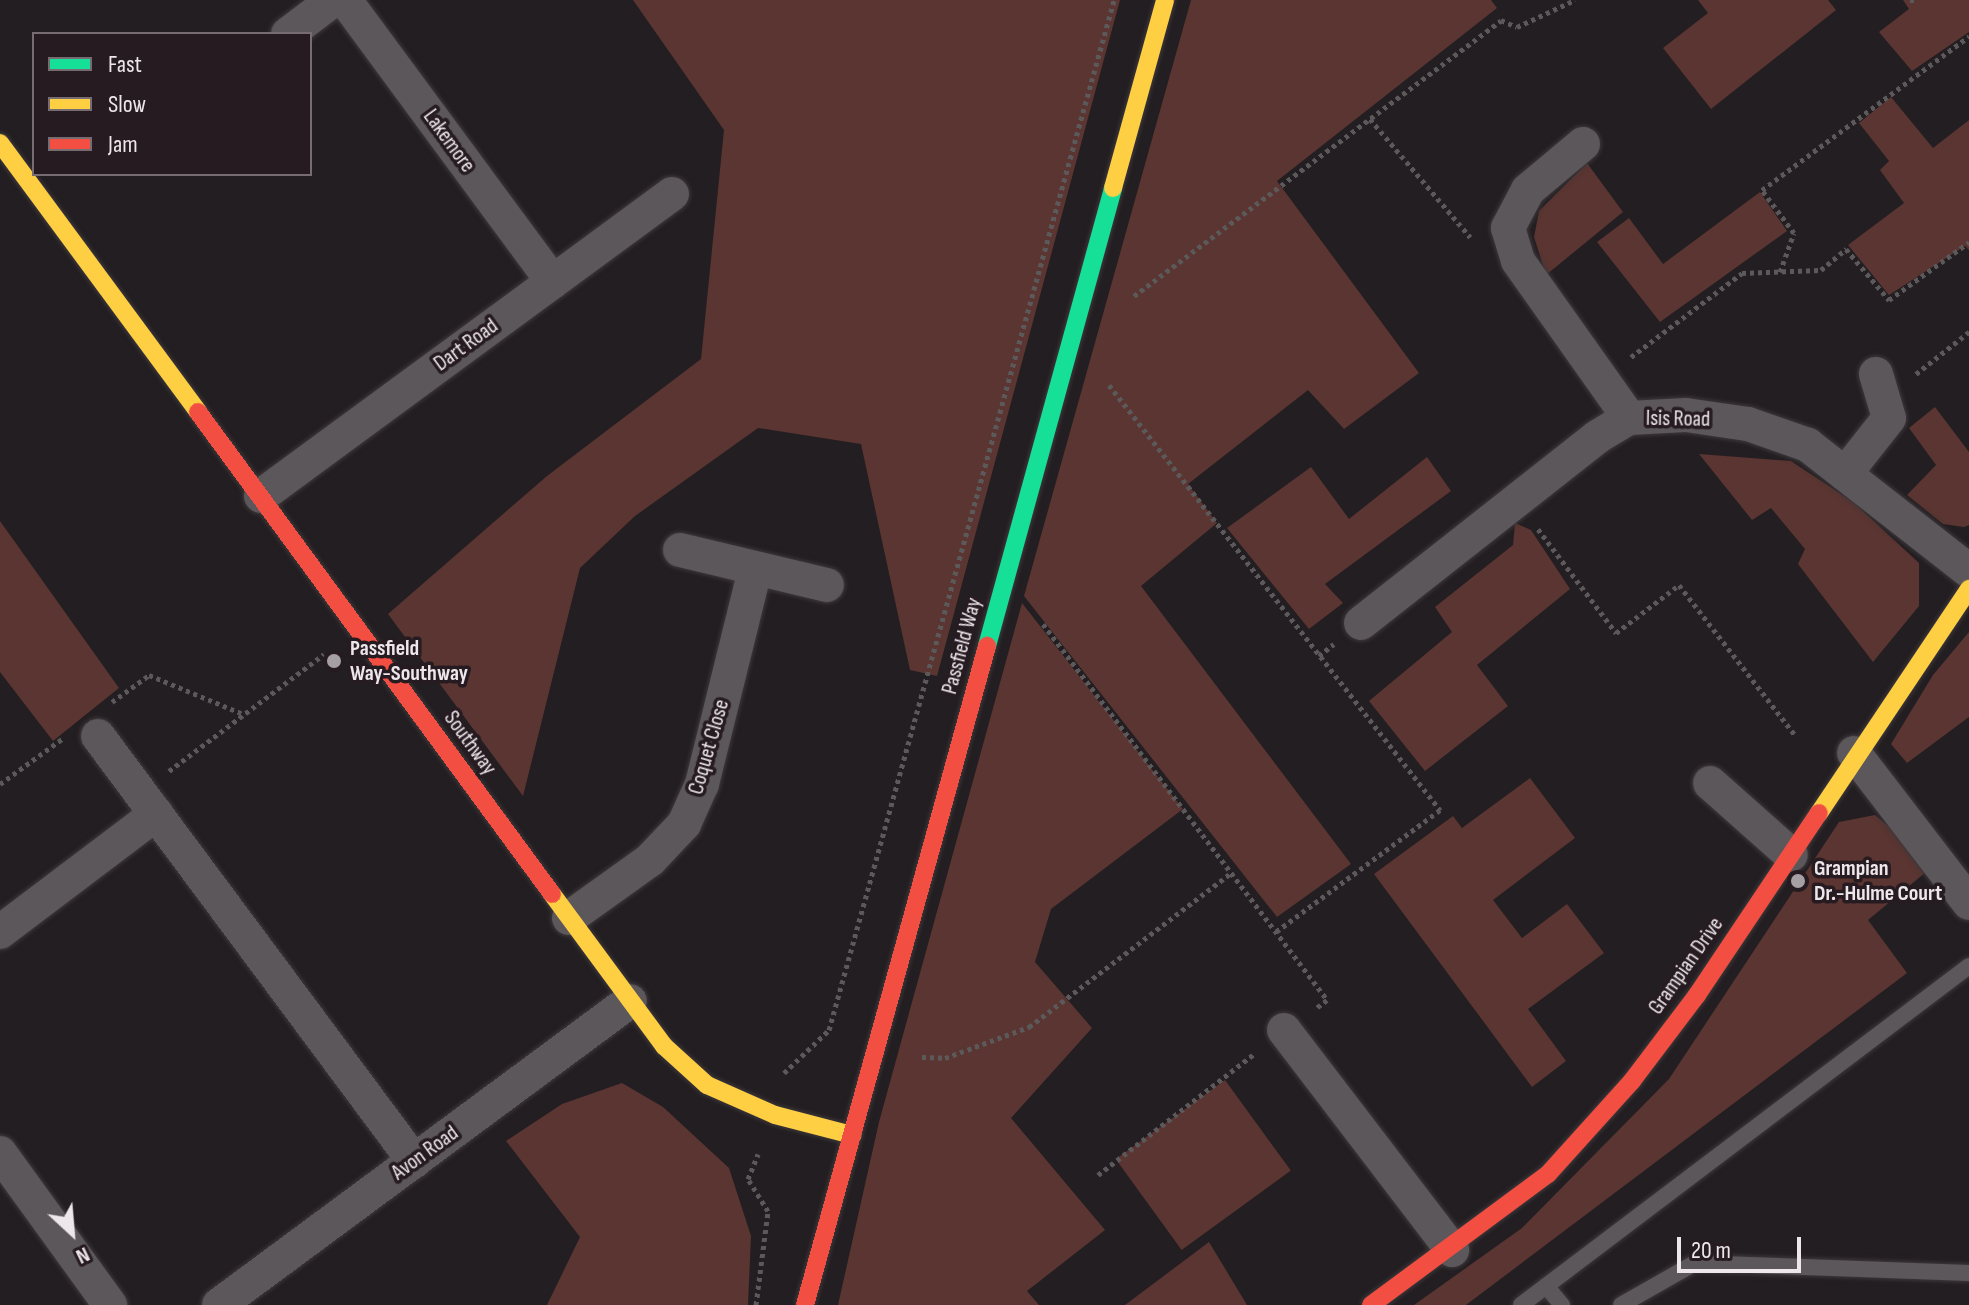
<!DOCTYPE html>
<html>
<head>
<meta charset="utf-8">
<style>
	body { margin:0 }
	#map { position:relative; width:1969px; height:1305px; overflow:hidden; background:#231e21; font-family:"Sofia Sans Condensed",sans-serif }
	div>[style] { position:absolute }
	.green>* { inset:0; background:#5a3531; transform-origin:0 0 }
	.path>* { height:5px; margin-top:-2.5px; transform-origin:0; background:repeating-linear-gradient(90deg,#5c595b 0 4px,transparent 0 8px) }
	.roads { filter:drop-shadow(0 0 2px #3d383b) drop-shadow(0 0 2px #3d383b) }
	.lane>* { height:16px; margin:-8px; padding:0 8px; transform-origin:8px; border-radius:8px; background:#5c575a }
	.street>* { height:34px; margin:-17px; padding:0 17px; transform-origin:17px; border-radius:17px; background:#5c575a }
	.fast>* { height:18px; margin:-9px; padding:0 9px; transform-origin:9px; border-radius:9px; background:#16e098 }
	.slow>* { height:18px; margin:-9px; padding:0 9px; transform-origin:9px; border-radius:9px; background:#ffcf43 }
	.jam>* { height:18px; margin:-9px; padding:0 9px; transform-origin:9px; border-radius:9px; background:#f24e42 }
	.dots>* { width:22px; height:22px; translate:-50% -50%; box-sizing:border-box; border:4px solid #261b21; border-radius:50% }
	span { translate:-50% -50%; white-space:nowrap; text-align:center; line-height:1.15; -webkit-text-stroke:7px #261b21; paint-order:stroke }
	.street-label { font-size:22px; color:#ede6ea }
	.poi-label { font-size:22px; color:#ede6ea; font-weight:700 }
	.left { translate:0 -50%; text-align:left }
	.legend { position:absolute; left:32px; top:32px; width:280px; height:144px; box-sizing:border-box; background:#261b21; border:2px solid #766c71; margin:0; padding:10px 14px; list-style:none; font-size:24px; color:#ede6ea }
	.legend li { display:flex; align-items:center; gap:16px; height:40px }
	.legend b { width:40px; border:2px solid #766c71 }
	.north { position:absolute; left:32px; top:1193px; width:80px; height:80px; -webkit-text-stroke:6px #261b21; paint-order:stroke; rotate:154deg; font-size:22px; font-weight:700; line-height:32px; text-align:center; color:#ede6ea }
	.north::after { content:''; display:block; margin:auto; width:28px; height:36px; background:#ede6ea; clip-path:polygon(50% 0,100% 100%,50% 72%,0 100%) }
	.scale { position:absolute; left:1677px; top:1237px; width:124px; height:36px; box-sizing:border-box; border:4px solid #ede6ea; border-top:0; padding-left:10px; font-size:24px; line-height:28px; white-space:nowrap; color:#ede6ea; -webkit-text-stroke:6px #261b21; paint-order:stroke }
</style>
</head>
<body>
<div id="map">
	<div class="green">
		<div style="clip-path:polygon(633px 0,1120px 0,937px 676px,910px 670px,861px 444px,758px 428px,635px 516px,580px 568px,523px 796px,388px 614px,547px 476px,701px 359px,724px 130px)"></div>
		<div style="clip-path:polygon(1191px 0,1491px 0,1497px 8px,1277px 181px,1419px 373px,1344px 429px,1308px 390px,1188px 484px,1217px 523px,1141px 586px,1351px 864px,1277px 917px,1024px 596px)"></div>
		<div style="clip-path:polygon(1698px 0,1828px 0,1836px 10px,1711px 109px,1663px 48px,1708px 13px)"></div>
		<div style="clip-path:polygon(1903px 0,1969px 0,1969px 32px,1912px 71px,1879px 32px,1909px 9px)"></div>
		<div style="clip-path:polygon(1891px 97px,1933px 148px,1969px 120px,1969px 250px,1965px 246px,1889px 295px,1848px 245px,1904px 203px,1880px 170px,1889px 161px,1859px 123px)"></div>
		<div style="clip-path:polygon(1587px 163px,1623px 212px,1546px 275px,1534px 237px,1539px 211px)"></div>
		<div style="clip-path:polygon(1760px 192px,1787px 231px,1660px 322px,1597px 242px,1629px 218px,1663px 264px)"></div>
		<div style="clip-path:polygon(1935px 407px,1969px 452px,1969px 525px,1964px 527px,1943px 524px,1907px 495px,1936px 465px,1909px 428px)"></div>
		<div style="clip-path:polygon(1699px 454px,1791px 461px,1853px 502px,1919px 563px,1919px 606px,1873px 662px,1798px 564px,1805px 549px,1771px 508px,1752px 520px)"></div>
		<div style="clip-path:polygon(1427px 457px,1451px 491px,1325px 584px,1343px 603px,1309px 629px,1227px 528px,1311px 467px,1349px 519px)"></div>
		<div style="clip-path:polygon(0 521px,119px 688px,53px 741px,0 672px)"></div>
		<div style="clip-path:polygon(1515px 523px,1531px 530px,1570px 589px,1477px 665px,1508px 706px,1425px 771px,1369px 701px,1452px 632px,1435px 607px,1513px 545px)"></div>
		<div style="clip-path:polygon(1022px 603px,1183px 809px,1051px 909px,1035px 962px,1092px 1028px,1011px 1118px,1105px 1230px,1027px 1291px,1039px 1305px,838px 1305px,879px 1122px)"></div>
		<div style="clip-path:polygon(1969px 632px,1969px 717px,1907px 763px,1891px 744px,1933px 675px)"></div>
		<div style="clip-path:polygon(1530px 778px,1575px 838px,1493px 900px,1522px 938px,1567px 904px,1604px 953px,1528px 1009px,1566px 1061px,1532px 1087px,1374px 874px,1453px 816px,1462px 828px)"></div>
		<div style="clip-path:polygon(1875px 815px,1897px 833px,1926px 872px,1868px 920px,1907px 973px,1466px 1305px,1414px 1305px,1522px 1228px,1669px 1079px,1839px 822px)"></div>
		<div style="left:1225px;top:1080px;width:112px;height:135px;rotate:54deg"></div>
		<div style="clip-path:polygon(622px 1083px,663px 1107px,729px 1168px,751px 1236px,748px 1305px,547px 1305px,580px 1237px,506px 1141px,562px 1104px)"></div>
		<div style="clip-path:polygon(1209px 1242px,1247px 1305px,1125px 1305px)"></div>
	</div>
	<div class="path">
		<div style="left:1910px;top:0;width:5px"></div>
		<div style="left:1370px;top:119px;width:155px;rotate:49.7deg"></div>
		<div style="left:1780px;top:272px;width:41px;rotate:-70.3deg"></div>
		<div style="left:1794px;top:233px;width:54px;rotate:-126.7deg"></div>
		<div style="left:1762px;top:190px;width:258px;rotate:-36.6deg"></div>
		<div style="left:1134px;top:296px;width:459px;rotate:-36.9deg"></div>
		<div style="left:1501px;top:20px;width:17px;rotate:24deg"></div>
		<div style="left:1517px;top:27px;width:64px;rotate:-25deg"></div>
		<div style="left:1631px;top:357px;width:139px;rotate:-37.1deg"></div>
		<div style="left:1742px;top:273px;width:79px;rotate:-2.2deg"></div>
		<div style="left:1821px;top:270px;width:33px;rotate:-40deg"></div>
		<div style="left:1846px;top:249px;width:67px;rotate:49.9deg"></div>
		<div style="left:1889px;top:300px;width:99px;rotate:-35.9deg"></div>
		<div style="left:1916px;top:374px;width:68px;rotate:-38.4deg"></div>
		<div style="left:1109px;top:385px;width:539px;rotate:52.09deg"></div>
		<div style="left:1440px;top:810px;width:204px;rotate:143.4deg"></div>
		<div style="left:1538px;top:529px;width:130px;rotate:53.1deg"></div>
		<div style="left:1616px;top:633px;width:79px;rotate:-37.3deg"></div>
		<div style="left:1679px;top:585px;width:190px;rotate:52.3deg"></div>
		<div style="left:1043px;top:624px;width:471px;rotate:52.9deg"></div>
		<div style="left:1327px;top:1000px;width:15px;rotate:143deg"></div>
		<div style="left:1319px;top:656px;width:19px;rotate:-39deg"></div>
		<div style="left:112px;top:702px;width:46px;rotate:-36.1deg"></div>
		<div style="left:149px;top:675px;width:102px;rotate:22.5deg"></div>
		<div style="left:169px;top:771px;width:194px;rotate:-37deg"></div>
		<div style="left:0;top:784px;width:77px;rotate:-36deg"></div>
		<div style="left:922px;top:1057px;width:23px;rotate:2deg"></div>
		<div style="left:945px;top:1058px;width:90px;rotate:-20.3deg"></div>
		<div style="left:1029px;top:1027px;width:254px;rotate:-37.3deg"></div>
		<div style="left:784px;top:1073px;width:62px;rotate:-43.7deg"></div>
		<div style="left:829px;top:1030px;width:1069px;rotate:-74.53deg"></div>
		<div style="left:1098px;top:1175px;width:199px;rotate:-37.8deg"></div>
		<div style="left:756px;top:1305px;width:95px;rotate:-82.7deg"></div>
		<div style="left:768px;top:1211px;width:38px;rotate:-122deg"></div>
		<div style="left:748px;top:1179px;width:27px;rotate:-68deg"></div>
	</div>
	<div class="roads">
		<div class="lane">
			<div style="left:1546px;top:1286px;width:25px;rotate:50deg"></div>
			<div style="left:1521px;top:1305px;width:562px;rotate:-37.11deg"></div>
			<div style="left:1621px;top:1305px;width:85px;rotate:-29.6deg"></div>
			<div style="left:1695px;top:1263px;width:274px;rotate:2.1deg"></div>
		</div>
		<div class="street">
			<div style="left:345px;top:0;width:350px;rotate:53.6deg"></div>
			<div style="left:288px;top:34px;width:56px;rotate:-37.1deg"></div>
			<div style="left:1583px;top:144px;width:72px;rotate:140.1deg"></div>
			<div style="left:1528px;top:190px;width:43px;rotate:117.8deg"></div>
			<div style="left:1508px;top:228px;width:34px;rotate:73deg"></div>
			<div style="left:1518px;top:261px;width:192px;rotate:54.7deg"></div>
			<div style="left:1845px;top:474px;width:71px;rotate:-51.8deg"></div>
			<div style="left:1889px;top:418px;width:46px;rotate:-106.5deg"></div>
			<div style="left:261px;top:496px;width:510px;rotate:-36.31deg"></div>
			<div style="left:680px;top:550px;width:151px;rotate:13.4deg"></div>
			<div style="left:1361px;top:623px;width:300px;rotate:-38.2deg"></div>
			<div style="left:1597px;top:437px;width:37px;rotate:-31deg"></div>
			<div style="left:1629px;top:418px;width:57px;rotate:-3deg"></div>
			<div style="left:1686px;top:415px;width:63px;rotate:8.3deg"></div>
			<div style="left:1748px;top:424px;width:64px;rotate:19.3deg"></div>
			<div style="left:1808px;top:445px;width:204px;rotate:38deg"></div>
			<div style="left:98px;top:736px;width:530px;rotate:53.37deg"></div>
			<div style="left:1854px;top:753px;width:189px;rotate:52.5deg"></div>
			<div style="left:1710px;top:783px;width:108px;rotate:41.6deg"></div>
			<div style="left:569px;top:918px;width:100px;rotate:-35.6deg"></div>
			<div style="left:650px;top:860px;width:50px;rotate:-46.6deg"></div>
			<div style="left:684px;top:824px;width:44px;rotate:-65.8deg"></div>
			<div style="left:702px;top:784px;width:220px;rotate:-76.1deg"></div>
			<div style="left:0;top:932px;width:196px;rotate:-37.1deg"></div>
			<div style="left:1284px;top:1030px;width:277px;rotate:52.6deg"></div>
			<div style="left:0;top:1153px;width:188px;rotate:54.1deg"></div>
			<div style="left:219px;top:1305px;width:511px;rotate:-36.49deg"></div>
		</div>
		<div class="fast">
			<div style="left:987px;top:646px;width:475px;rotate:-74.6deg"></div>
		</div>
		<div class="slow">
			<div style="left:0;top:143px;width:334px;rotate:53.6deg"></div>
			<div style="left:1113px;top:188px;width:195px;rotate:-74.5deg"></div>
			<div style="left:1819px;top:813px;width:270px;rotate:-56.2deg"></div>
			<div style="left:552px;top:894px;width:189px;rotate:53.6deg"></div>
			<div style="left:664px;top:1046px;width:58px;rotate:42.2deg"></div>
			<div style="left:707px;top:1085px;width:74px;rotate:23.8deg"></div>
			<div style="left:775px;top:1115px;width:80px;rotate:14.6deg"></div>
		</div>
		<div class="jam">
			<div style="left:198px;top:412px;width:598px;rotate:53.7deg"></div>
			<div style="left:805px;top:1305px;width:684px;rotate:-74.56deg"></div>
			<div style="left:1371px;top:1305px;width:220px;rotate:-36.5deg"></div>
			<div style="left:1548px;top:1174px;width:125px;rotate:-47.9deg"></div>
			<div style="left:1632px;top:1081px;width:108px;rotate:-52.9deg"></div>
			<div style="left:1697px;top:995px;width:219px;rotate:-56.2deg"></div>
		</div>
	</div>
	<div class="dots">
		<div style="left:334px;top:661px;background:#a6a0a4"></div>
		<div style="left:1798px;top:881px;background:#a6a0a4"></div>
	</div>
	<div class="street-label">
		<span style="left:449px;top:141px;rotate:54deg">Lakemore</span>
		<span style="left:466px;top:345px;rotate:-36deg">Dart Road</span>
		<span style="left:1678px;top:419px;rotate:1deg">Isis Road</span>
		<span style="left:962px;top:646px;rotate:-75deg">Passfield Way</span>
		<span style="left:470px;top:743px;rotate:54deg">Southway</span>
		<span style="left:709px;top:747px;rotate:-74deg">Coquet Close</span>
		<span style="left:1686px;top:966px;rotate:-55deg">Grampian Drive</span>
		<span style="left:425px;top:1153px;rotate:-36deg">Avon Road</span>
	</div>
	<div class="poi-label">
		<span class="left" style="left:350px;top:661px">Passfield<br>Way-Southway</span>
		<span class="left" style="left:1814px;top:881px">Grampian<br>Dr.-Hulme Court</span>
	</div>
	<ul class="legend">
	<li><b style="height:10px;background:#16e098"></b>Fast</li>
	<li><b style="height:10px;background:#ffcf43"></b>Slow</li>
	<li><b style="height:10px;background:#f24e42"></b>Jam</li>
	</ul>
	<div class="north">N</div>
	<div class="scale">20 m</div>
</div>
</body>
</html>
